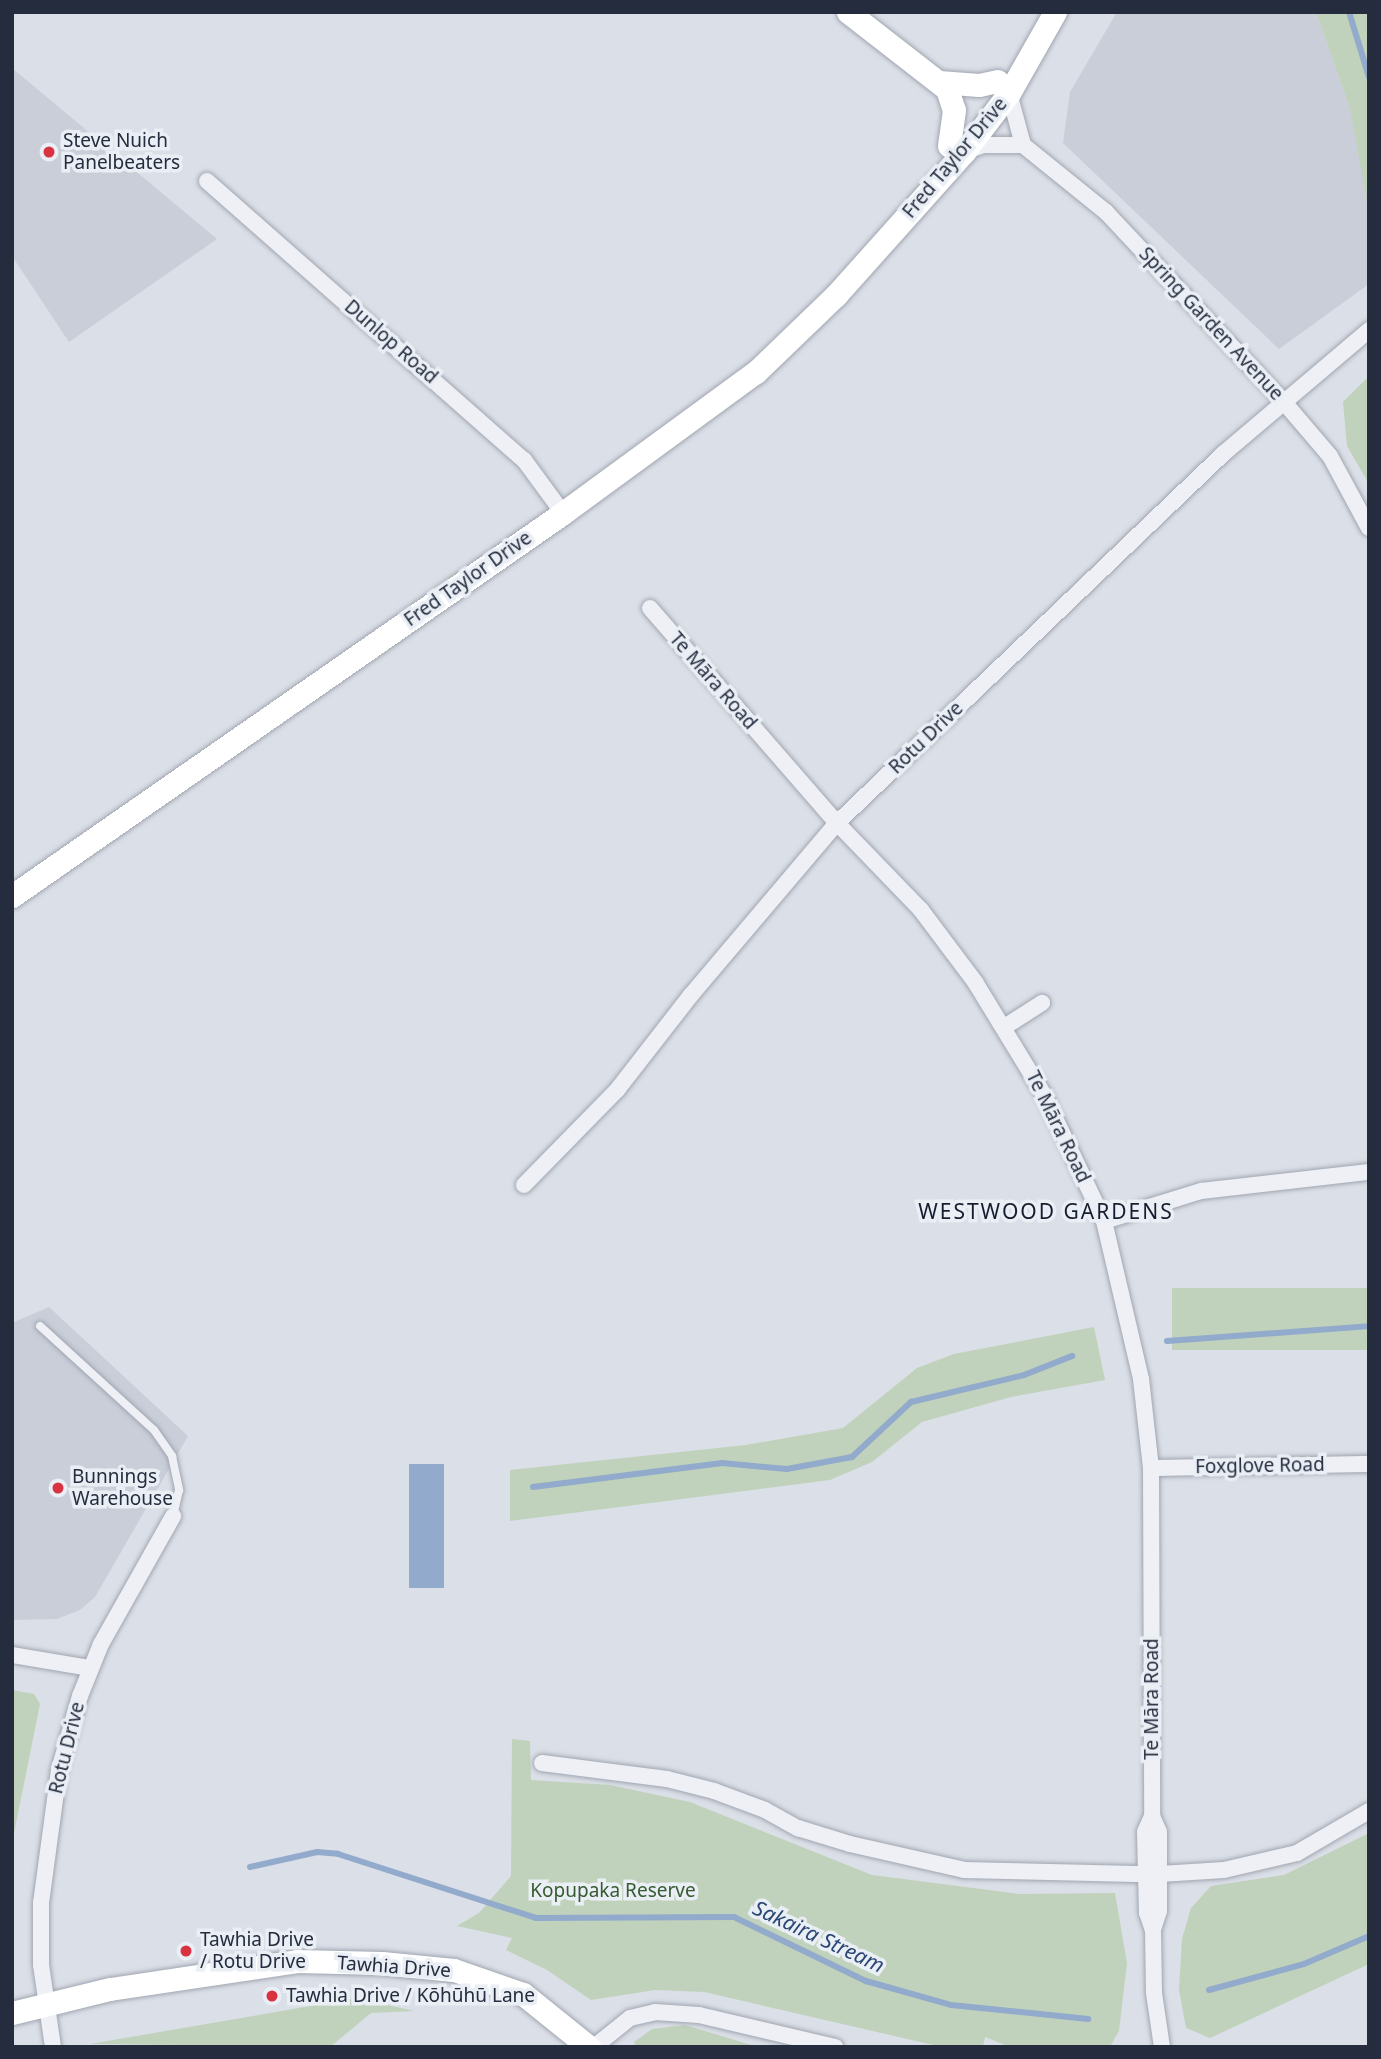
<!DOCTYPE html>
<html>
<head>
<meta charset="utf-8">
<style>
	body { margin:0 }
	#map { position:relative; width:1381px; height:2059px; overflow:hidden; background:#dbdfe7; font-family:"Noto Sans",sans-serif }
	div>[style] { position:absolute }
	.built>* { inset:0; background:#c9ced9 }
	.green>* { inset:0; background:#c0d2bb; transform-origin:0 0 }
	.water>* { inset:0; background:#92aacb; transform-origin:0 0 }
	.stream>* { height:6px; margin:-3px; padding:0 3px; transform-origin:3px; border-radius:3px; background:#92aacb }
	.roads { filter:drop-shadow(0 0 2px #a0a6b1) drop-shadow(0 0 2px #a0a6b1) }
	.lane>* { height:8px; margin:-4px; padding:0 4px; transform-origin:4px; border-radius:4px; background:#eef0f5 }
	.street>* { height:16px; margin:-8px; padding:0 8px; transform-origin:8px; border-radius:8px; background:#eef0f5 }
	.secondary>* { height:23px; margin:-11.5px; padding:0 11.5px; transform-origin:11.5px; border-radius:11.5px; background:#fff }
	.dots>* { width:19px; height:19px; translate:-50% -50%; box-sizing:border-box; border:4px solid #eaeef5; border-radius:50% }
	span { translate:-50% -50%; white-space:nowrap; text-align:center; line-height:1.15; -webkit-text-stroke:7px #eaeef5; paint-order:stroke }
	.poi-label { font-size:19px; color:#242c3e }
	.left { translate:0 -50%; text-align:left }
	.street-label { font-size:19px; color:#242c3e }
	.park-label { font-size:19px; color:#365b30 }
	.neighbourhood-label { font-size:21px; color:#161d2e; letter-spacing:2px }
	.water-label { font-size:21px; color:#2b4875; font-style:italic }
	.frame { position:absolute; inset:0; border:14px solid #242c3e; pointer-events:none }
</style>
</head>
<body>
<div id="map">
	<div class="built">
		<div style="clip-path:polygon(1117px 12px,1316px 12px,1350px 109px,1363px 168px,1369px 212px,1369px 284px,1279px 349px,1063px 143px,1070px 92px)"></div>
		<div style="clip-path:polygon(12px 68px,217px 239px,69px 342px,12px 256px)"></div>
		<div style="clip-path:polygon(49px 1307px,188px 1436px,95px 1597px,80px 1610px,57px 1619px,12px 1620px,12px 1323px)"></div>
	</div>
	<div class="green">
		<div style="clip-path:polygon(1316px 12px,1369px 12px,1369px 212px,1350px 109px)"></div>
		<div style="clip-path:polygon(1369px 376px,1369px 484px,1347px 446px,1343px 402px)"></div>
		<div style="left:1369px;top:1288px;width:62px;height:197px;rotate:90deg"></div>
		<div style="clip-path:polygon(1094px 1327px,1105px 1380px,1011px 1397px,922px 1422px,872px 1462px,830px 1480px,510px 1521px,510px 1470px,746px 1445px,843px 1428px,917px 1368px,954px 1354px)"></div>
		<div style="clip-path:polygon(12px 1690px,34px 1694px,40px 1704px,12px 1843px)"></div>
		<div style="clip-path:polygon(512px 1739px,530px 1741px,531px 1780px,610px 1785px,690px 1802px,872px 1875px,1019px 1894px,1115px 1893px,1127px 1963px,1119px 2031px,1111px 2045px,1010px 2047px,985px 2037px,983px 2047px,942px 2047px,704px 1992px,655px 1990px,591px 2000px,547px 1970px,506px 1950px,512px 1938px,457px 1926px,479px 1913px,511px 1876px)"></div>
		<div style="clip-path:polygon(1369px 1833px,1369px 1964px,1210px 2038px,1186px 2028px,1179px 1990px,1182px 1939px,1191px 1908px,1211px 1886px,1284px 1875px)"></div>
		<div style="clip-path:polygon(357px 1998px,414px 2011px,371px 2013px,330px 2047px,90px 2044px)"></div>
		<div style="clip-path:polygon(685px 2025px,758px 2047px,636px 2047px,634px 2042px,652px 2029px)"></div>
	</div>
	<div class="water">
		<div style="left:444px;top:1464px;width:124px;height:35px;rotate:90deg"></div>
	</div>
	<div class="stream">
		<div style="left:1349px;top:12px;width:68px;rotate:72.9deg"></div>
		<div style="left:1167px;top:1341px;width:203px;rotate:-4.2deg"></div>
		<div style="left:533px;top:1487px;width:191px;rotate:-7.2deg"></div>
		<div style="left:722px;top:1463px;width:65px;rotate:5.3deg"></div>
		<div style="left:787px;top:1469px;width:66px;rotate:-10.5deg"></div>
		<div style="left:852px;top:1457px;width:81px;rotate:-43deg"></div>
		<div style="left:911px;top:1402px;width:116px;rotate:-13.4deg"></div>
		<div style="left:1024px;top:1375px;width:52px;rotate:-21.6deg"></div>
		<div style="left:250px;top:1867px;width:69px;rotate:-12.6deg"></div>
		<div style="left:317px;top:1852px;width:21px;rotate:5deg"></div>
		<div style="left:338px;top:1854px;width:208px;rotate:17.9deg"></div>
		<div style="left:536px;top:1918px;width:198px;rotate:-0.3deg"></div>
		<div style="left:734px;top:1917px;width:147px;rotate:25.9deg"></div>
		<div style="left:866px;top:1981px;width:88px;rotate:15.8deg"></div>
		<div style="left:951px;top:2005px;width:138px;rotate:5.8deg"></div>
		<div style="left:1209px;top:1990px;width:98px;rotate:-15.3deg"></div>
		<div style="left:1304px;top:1964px;width:71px;rotate:-23.3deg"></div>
	</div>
	<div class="roads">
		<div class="lane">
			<div style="left:40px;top:1326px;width:154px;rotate:42.4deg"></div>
			<div style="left:154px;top:1430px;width:32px;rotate:55deg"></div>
			<div style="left:172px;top:1456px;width:35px;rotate:78deg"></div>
			<div style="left:179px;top:1490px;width:27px;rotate:103deg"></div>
		</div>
		<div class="street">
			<div style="left:1009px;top:93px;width:54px;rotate:74.9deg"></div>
			<div style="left:1023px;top:145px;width:107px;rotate:38.9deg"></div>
			<div style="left:1106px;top:212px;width:259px;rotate:46.9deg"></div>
			<div style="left:1283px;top:401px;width:72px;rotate:49.5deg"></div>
			<div style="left:1330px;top:456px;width:82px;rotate:61.6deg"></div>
			<div style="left:964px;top:152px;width:20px;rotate:-20deg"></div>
			<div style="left:983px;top:145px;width:40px"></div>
			<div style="left:207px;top:181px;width:422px;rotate:41.4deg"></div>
			<div style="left:524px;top:460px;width:66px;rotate:53.7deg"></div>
			<div style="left:650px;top:608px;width:285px;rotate:49deg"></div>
			<div style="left:837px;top:823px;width:121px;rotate:46deg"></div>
			<div style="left:921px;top:910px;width:90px;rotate:53.1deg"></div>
			<div style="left:975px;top:982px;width:132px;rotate:58.6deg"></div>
			<div style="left:1044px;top:1095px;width:140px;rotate:64.5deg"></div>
			<div style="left:1104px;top:1221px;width:162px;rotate:76.8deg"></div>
			<div style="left:1141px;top:1379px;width:90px;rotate:83.6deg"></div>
			<div style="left:1151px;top:1468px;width:348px;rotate:89.8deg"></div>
			<div style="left:1152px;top:1816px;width:17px;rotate:114deg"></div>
			<div style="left:1145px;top:1832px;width:81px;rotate:88.6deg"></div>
			<div style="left:1147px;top:1913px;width:18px;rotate:71deg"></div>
			<div style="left:1006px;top:1026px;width:43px;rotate:-32.6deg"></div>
			<div style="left:524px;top:1185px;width:133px;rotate:-45.6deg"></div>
			<div style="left:617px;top:1090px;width:120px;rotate:-52.1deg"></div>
			<div style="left:691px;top:995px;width:226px;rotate:-49.7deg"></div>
			<div style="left:837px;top:823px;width:534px;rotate:-43.71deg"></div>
			<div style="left:1223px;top:454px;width:192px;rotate:-40.3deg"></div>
			<div style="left:1104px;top:1221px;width:102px;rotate:-17.2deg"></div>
			<div style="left:1201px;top:1191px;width:169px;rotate:-6.5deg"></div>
			<div style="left:1151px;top:1468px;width:218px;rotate:-1.1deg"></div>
			<div style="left:12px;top:1655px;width:79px;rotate:9.5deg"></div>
			<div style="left:542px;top:1763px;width:126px;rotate:7.3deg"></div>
			<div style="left:667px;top:1779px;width:49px;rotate:14.3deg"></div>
			<div style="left:714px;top:1791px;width:54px;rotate:20.4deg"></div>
			<div style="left:765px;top:1810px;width:38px;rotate:29deg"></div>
			<div style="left:798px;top:1828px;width:54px;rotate:17.1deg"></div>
			<div style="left:850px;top:1844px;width:117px;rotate:12.8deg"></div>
			<div style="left:964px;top:1870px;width:182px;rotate:1.3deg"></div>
			<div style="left:1152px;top:1816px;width:17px;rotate:66deg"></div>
			<div style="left:1159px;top:1832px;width:79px;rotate:90deg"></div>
			<div style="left:1159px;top:1911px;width:20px;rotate:108deg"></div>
			<div style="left:1153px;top:1930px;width:63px;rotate:89.1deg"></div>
			<div style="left:1154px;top:1993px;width:55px;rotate:81.6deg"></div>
			<div style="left:1160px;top:1874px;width:64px;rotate:-3.6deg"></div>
			<div style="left:1224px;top:1870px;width:75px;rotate:-13.1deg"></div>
			<div style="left:1297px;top:1853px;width:83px;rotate:-30.3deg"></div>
			<div style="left:53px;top:2047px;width:83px;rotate:-98.3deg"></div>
			<div style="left:41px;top:1965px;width:62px;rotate:-90deg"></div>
			<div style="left:41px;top:1903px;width:134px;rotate:-82.3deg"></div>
			<div style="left:59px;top:1770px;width:77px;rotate:-74.2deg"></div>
			<div style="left:80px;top:1696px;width:56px;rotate:-68deg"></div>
			<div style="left:101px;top:1644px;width:147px;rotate:-60.6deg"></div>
			<div style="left:594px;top:2047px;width:46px;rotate:-38.9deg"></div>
			<div style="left:630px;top:2018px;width:26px;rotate:-13deg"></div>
			<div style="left:655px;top:2012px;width:44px;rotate:3.9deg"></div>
			<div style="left:699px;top:2015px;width:140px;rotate:13.2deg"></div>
		</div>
		<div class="secondary">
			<div style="left:848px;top:12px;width:125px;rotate:37.9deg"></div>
			<div style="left:947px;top:89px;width:22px;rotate:72deg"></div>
			<div style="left:954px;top:110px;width:36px;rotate:98deg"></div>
			<div style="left:939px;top:82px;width:40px;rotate:4.3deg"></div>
			<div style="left:979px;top:85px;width:19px;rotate:-12deg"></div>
			<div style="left:12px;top:896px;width:671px;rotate:-34.8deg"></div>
			<div style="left:563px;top:513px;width:239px;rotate:-36.2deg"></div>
			<div style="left:756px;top:372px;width:111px;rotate:-43.9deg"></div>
			<div style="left:836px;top:295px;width:192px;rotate:-48.2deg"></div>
			<div style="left:964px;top:152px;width:74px;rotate:-52.7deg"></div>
			<div style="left:1009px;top:93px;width:93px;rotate:-60.4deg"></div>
			<div style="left:12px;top:2013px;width:101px;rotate:-13.8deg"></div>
			<div style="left:110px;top:1989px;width:189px;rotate:-8.5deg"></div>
			<div style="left:297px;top:1961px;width:85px;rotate:1.3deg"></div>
			<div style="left:382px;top:1963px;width:72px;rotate:5.6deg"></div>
			<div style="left:454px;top:1970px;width:73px;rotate:19.2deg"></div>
			<div style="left:523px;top:1994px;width:85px;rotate:38.8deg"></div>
		</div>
	</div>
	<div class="dots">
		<div style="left:49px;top:152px;background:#d93342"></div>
		<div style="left:58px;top:1488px;background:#d93342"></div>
		<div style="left:186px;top:1951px;background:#d93342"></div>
		<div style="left:272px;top:1996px;background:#d93342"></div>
	</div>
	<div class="poi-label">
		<span class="left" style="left:63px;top:152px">Steve Nuich<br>Panelbeaters</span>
		<span class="left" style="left:72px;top:1488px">Bunnings<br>Warehouse</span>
		<span class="left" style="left:200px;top:1951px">Tawhia Drive<br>/ Rotu Drive</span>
		<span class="left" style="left:286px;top:1996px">Tawhia Drive / Kōhūhū Lane</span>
	</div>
	<div class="street-label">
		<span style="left:955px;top:158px;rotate:-50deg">Fred Taylor Drive</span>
		<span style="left:1211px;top:324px;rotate:47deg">Spring Garden Avenue</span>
		<span style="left:391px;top:342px;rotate:41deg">Dunlop Road</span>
		<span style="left:468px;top:579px;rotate:-35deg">Fred Taylor Drive</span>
		<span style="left:713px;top:681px;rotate:49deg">Te Māra Road</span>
		<span style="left:926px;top:738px;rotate:-44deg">Rotu Drive</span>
		<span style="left:1058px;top:1127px;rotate:64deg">Te Māra Road</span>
		<span style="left:1260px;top:1466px;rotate:-1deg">Foxglove Road</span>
		<span style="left:1152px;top:1699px;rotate:-90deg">Te Māra Road</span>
		<span style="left:67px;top:1748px;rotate:-76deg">Rotu Drive</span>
		<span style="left:394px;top:1967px;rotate:4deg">Tawhia Drive</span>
	</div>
	<div class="park-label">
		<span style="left:613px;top:1891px">Kopupaka Reserve</span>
	</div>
	<div class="neighbourhood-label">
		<span style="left:1046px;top:1211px">WESTWOOD GARDENS</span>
	</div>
	<div class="water-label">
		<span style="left:819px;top:1936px;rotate:25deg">Sakaira Stream</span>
	</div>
	<div class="frame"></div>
</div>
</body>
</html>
